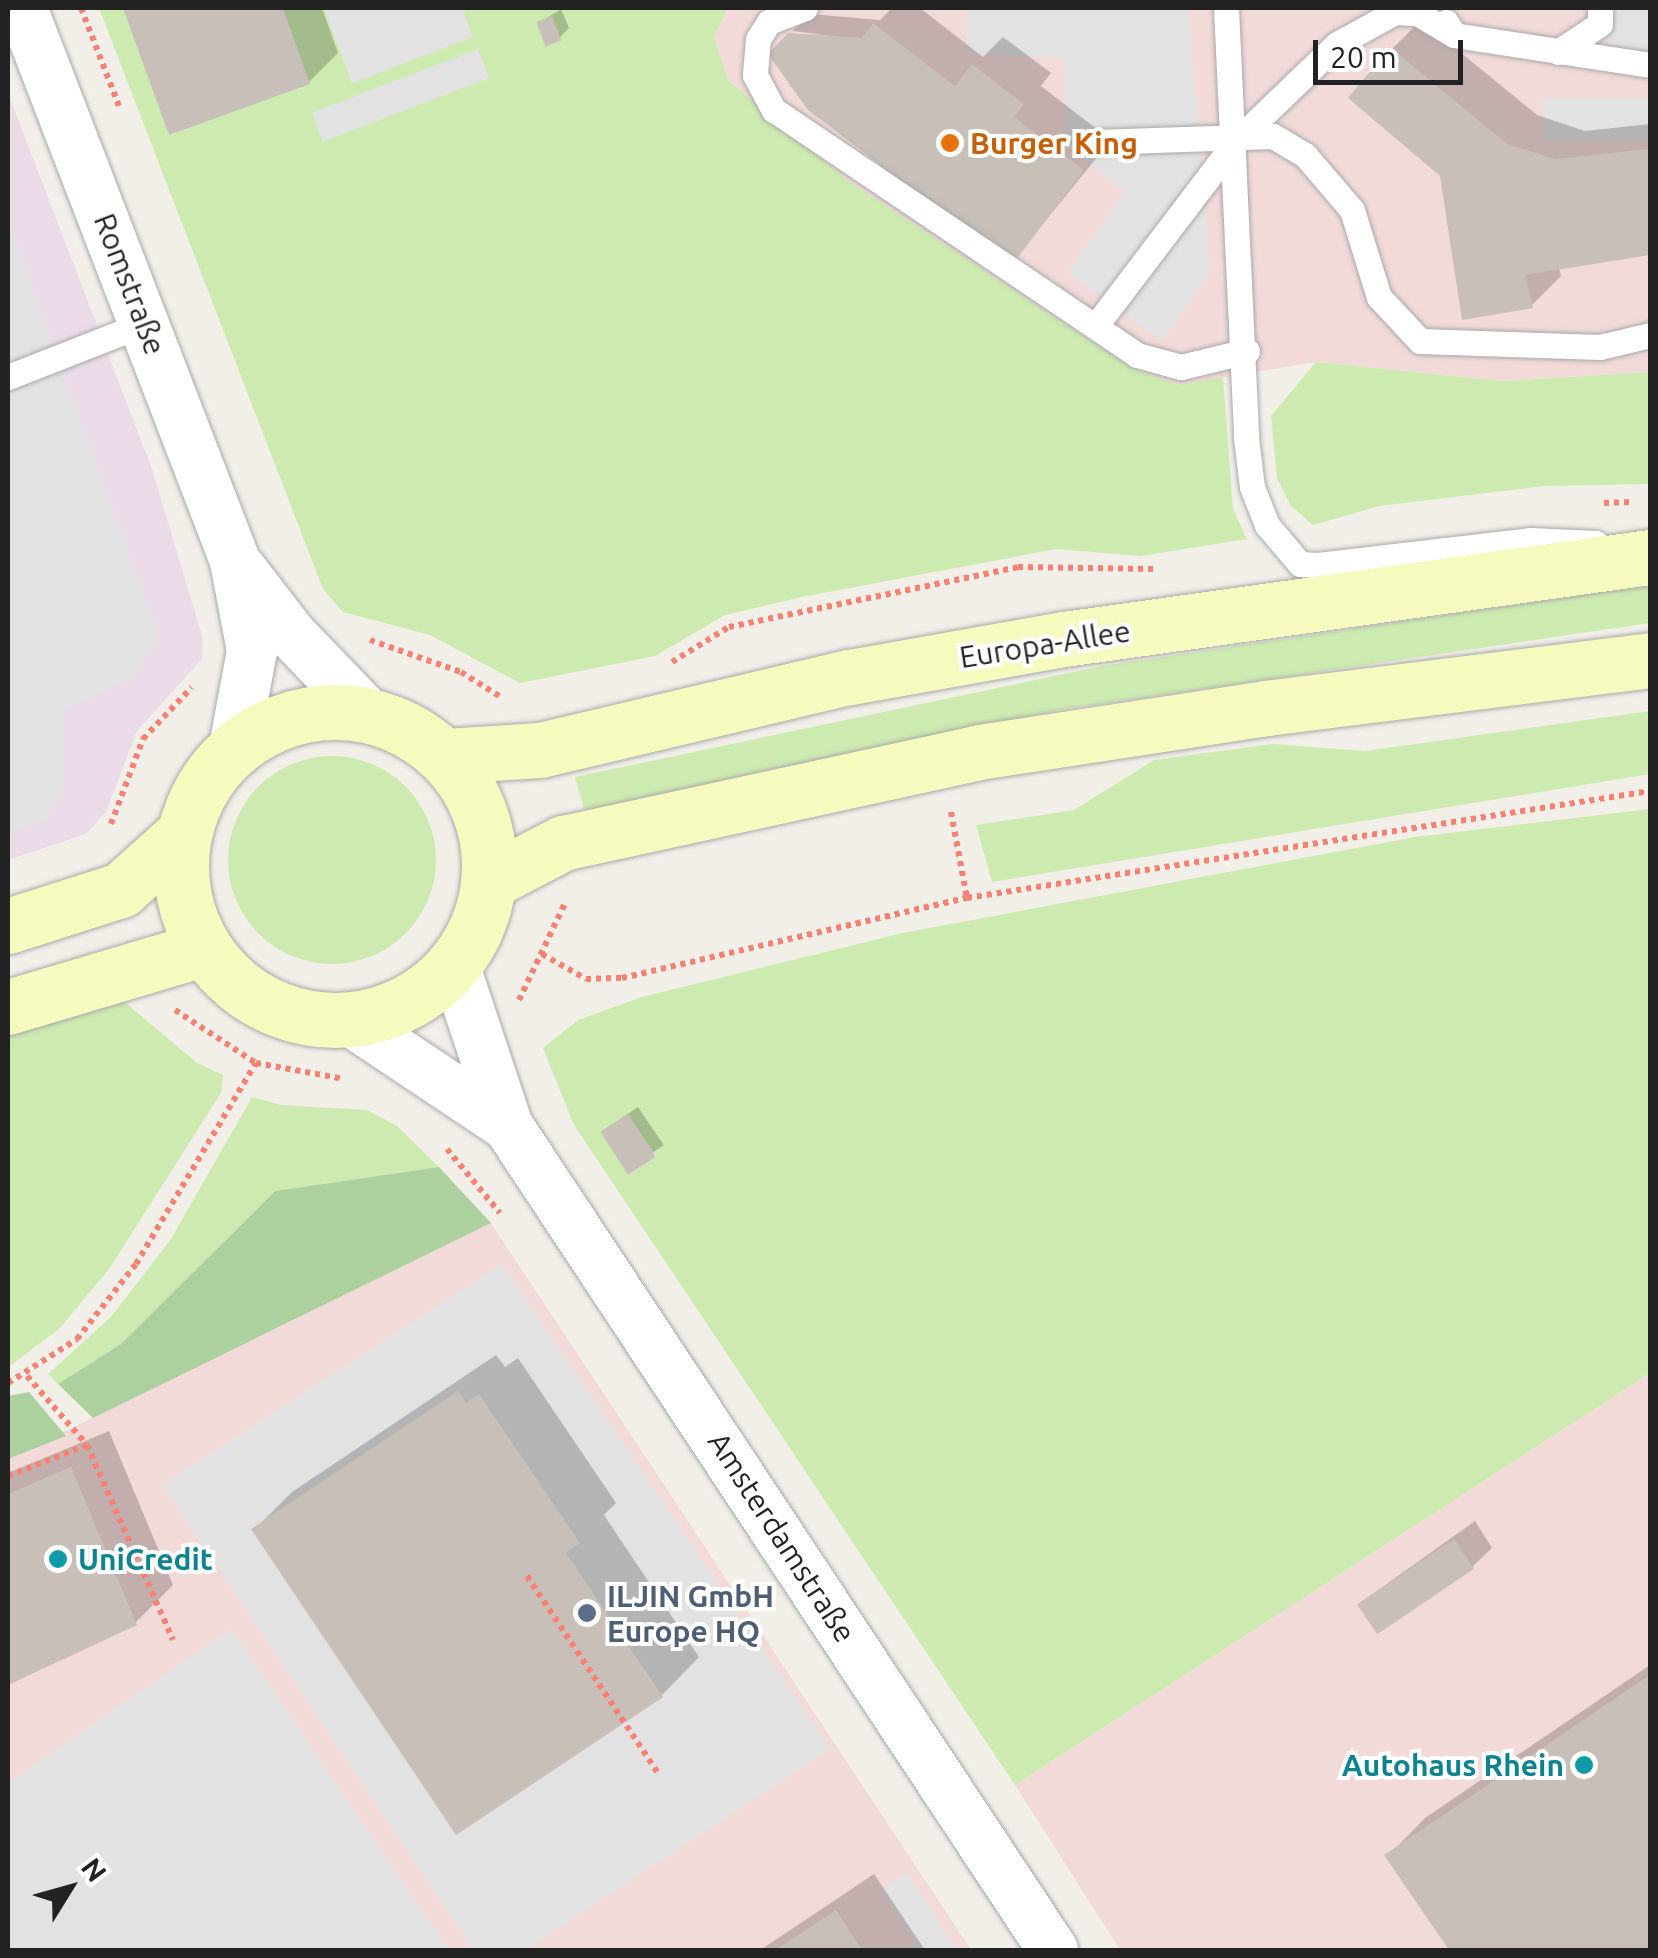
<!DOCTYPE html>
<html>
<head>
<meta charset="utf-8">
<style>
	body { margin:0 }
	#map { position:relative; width:1658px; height:1958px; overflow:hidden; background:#f2efe9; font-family:Ubuntu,sans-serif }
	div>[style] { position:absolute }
	.commercial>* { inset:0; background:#f2dad9 }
	.industrial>* { inset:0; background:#ebdbe8 }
	.grass>* { inset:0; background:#cdebb0 }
	.round { border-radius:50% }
	.forest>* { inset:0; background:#add19e }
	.parking>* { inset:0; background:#e2e2e2; transform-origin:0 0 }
	.shadow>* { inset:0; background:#0003; transform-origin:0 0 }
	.building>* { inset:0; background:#c7bfb8; transform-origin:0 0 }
	.path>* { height:6px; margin-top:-3px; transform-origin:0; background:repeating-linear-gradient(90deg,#fa8072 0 5px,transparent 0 10px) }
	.roads { filter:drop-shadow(0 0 2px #a9a9a9) drop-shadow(0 0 2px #a9a9a9) }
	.lane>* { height:25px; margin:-12.5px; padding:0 12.5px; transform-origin:12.5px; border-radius:12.5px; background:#fff }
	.street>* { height:50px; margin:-25px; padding:0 25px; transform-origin:25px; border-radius:25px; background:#fff }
	.secondary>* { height:55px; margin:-27.5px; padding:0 27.5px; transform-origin:27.5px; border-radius:27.5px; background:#f7fabf }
	.secondary>.ring { margin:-27.5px; padding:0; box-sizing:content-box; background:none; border:55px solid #f7fabf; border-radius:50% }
	.dots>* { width:28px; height:28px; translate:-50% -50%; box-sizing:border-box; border:5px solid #fff; border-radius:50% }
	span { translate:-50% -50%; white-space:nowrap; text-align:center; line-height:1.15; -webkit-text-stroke:8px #fff; paint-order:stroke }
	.food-label { font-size:30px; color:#c56008; font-weight:700 }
	.left { translate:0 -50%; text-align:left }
	.street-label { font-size:30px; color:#222 }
	.culture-label { font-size:30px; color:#0d838f; font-weight:700 }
	.right { translate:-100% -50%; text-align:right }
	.service-label { font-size:30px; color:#4e5e75; font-weight:700 }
	.frame { position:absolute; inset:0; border:10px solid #222; pointer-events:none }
	.north { position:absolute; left:20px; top:1838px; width:100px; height:100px; -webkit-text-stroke:8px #fff; paint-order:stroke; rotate:53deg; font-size:28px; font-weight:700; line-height:40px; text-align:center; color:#222 }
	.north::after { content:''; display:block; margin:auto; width:35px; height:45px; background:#222; clip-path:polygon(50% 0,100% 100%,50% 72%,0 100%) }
	.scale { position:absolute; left:1313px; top:40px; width:150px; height:45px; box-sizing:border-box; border:5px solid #222; border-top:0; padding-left:12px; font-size:30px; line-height:35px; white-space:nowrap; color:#222; -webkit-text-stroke:8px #fff; paint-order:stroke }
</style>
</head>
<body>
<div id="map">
	<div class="commercial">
		<div style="clip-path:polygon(728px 8px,1650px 8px,1650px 372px,1502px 381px,1316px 362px,1178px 385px,1132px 368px,851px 183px,728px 80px,714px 37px)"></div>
		<div style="clip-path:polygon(491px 1223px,971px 1950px,8px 1950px,8px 1459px)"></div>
		<div style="clip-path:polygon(1650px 1373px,1650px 1950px,1120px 1950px,1015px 1785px)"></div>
	</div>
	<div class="industrial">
		<div style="clip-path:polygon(8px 93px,152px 469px,203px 639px,202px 659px,137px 731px,106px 812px,86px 834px,8px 860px)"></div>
	</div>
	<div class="grass">
		<div style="clip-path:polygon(99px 8px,728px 8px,714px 37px,728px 80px,851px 183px,1132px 368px,1178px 385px,1223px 377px,1233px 509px,1247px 539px,1141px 556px,1056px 549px,802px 597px,725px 615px,655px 656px,520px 683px,430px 635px,343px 612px,323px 589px)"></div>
		<div style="clip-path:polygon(1316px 362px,1502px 381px,1650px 372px,1650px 484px,1545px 486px,1380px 506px,1313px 525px,1291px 506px,1277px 478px,1271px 416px)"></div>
		<div style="clip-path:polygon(1650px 585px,1650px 623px,1059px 710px,586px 816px,575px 777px,1102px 666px)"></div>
		<div style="clip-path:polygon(1650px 711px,1650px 774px,992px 882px,976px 825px,1074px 810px,1154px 760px,1272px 744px,1365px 751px)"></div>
		<div class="round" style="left:228px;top:756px;width:208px;height:208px"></div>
		<div style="clip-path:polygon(evenodd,1650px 809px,1650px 1373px,1015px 1785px,574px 1125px,543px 1048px,578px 1020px,642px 997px,903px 933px,1415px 837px,1650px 809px,628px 1115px,656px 1156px,630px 1174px,601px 1133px,628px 1115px)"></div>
		<div style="clip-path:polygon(121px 999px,197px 1063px,223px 1075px,221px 1093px,109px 1269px,59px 1329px,8px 1367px,8px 1034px)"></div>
		<div style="clip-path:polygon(252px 1097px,281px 1105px,367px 1110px,397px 1126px,439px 1167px,275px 1191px,121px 1344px,58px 1384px,48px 1374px,111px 1317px,171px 1239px)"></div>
	</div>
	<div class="forest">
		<div style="clip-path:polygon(439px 1167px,491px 1223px,93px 1418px,58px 1384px,121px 1344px,275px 1191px)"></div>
		<div style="clip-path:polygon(29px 1392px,66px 1436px,8px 1459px,8px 1396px)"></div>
	</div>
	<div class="parking">
		<div style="clip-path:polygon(324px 8px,462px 8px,473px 37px,352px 83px)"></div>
		<div style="clip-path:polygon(967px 8px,1188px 8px,1210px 272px,1162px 341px,1068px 273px,1125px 191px,1066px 144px,1063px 58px,966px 53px)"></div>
		<div style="clip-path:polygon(1591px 8px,1650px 8px,1650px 65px,1622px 63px)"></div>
		<div style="left:478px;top:49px;width:31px;height:178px;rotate:69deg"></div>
		<div style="left:1650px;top:98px;width:43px;height:107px;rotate:90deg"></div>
		<div style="clip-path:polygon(8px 221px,158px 635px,132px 678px,64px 709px,62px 783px,47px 820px,8px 832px)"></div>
		<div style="clip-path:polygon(evenodd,502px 1264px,830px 1749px,525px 1950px,474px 1950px,162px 1485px,502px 1264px,457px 1391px,466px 1403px,479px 1395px,566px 1553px,663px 1697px,456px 1835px,251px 1530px,457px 1391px)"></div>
		<div style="clip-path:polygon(231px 1629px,449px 1950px,8px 1950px,8px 1783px)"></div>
		<div style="clip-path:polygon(907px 1873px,957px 1950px,920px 1950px,881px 1890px)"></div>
	</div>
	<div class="shadow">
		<div style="clip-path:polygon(126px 8px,322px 8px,338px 53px,309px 82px,170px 132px)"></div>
		<div style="clip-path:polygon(892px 8px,920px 8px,983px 57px,1003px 37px,1051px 73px,1041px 86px,1111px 140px,1012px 262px,790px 86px,794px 78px,874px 42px,793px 31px,810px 14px,880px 20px)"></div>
		<div style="clip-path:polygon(561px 9px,569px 28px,559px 38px,539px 23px)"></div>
		<div style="clip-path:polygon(1421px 20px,1537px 115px,1585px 131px,1650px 124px,1650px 252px,1558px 264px,1561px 276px,1532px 305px,1442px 175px,1392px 49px)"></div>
		<div style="left:638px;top:1107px;width:46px;height:43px;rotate:56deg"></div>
		<div style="clip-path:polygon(496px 1355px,505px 1367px,518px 1358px,616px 1503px,604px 1515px,699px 1657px,662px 1695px,457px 1832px,254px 1530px,292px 1492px)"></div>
		<div style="clip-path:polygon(109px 1431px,173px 1585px,135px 1623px,8px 1682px,8px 1473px)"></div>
		<div style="clip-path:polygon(1475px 1521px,1492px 1548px,1472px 1567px,1360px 1603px)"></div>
		<div style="clip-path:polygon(1650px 1665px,1650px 1950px,1452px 1950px,1388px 1856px,1425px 1818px)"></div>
		<div style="clip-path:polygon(874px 1874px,925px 1950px,760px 1950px)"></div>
	</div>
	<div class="building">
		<div style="clip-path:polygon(123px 8px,283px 8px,310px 84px,169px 135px)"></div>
		<div style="left:552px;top:16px;width:26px;height:17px;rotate:69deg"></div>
		<div style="clip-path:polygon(873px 23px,955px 86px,972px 64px,1024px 104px,1014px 117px,1084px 170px,1012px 265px,808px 110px,768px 54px,788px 33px,862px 38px)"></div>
		<div style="clip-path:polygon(1390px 47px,1507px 144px,1555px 159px,1650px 149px,1650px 255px,1525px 275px,1533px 308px,1462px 320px,1440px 176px,1348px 98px)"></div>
		<div style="left:628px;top:1114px;width:51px;height:33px;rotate:57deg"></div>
		<div style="clip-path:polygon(458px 1391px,466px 1403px,479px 1394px,580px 1543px,566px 1553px,663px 1697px,456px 1835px,251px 1529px)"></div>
		<div style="clip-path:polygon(71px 1467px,137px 1625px,8px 1685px,8px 1494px)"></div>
		<div style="left:1454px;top:1539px;width:36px;height:117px;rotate:56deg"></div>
		<div style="clip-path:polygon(1650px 1675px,1650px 1950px,1449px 1950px,1384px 1855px)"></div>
		<div style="clip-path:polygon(836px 1910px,862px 1950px,775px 1950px)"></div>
	</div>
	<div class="path">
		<div style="left:81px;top:8px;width:105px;rotate:68.8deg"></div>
		<div style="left:1604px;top:503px;width:28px;rotate:-2deg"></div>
		<div style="left:370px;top:640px;width:96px;rotate:19.4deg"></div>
		<div style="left:461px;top:672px;width:45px;rotate:32.3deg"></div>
		<div style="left:672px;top:662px;width:67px;rotate:-31.6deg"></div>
		<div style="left:729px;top:627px;width:295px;rotate:-11.7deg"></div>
		<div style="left:1018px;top:567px;width:135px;rotate:0.8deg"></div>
		<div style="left:951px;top:812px;width:87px;rotate:79.5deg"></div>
		<div style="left:111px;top:824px;width:91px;rotate:-69.4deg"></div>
		<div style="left:143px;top:739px;width:71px;rotate:-46.7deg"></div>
		<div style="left:542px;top:954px;width:51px;rotate:29.6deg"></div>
		<div style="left:586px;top:979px;width:36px;rotate:-2deg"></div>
		<div style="left:622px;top:978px;width:354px;rotate:-13.1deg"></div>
		<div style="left:967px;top:898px;width:691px;rotate:-8.9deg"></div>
		<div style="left:519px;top:1000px;width:107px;rotate:-64.6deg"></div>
		<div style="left:175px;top:1010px;width:97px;rotate:33.2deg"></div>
		<div style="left:256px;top:1063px;width:89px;rotate:10.3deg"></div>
		<div style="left:447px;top:1149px;width:83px;rotate:50.4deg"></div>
		<div style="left:27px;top:1376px;width:91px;rotate:49deg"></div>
		<div style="left:87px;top:1445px;width:213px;rotate:66.2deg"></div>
		<div style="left:8px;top:1383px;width:82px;rotate:-32.5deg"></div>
		<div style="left:77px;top:1339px;width:95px;rotate:-51.8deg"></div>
		<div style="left:136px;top:1264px;width:234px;rotate:-59.2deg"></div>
		<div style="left:8px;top:1476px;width:85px;rotate:-21.4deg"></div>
		<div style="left:527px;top:1576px;width:237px;rotate:56.4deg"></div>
	</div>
	<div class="roads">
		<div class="lane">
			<div style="left:805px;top:8px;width:39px;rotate:159deg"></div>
			<div style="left:769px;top:22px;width:20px;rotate:123deg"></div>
			<div style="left:758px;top:39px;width:36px;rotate:95deg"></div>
			<div style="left:755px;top:75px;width:40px;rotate:62deg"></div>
			<div style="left:774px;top:110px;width:438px;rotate:34deg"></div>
			<div style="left:1137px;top:355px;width:46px;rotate:15.3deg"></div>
			<div style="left:1181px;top:367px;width:68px;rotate:-13.6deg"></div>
			<div style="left:1226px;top:8px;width:430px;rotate:87.3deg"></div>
			<div style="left:1246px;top:438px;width:49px;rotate:83deg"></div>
			<div style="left:1252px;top:487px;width:41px;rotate:68.5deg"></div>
			<div style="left:1267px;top:525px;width:51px;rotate:49.8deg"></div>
			<div style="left:1300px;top:564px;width:18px;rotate:3deg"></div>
			<div style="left:1318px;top:565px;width:213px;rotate:-6.7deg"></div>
			<div style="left:1530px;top:540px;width:66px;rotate:2.6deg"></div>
			<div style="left:1446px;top:22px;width:15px;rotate:58deg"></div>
			<div style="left:1454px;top:35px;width:198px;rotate:8.7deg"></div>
			<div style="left:1558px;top:52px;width:50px;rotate:-33.7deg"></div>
			<div style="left:1600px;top:24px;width:16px;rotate:-90deg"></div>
			<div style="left:1095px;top:142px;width:178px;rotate:-1.9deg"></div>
			<div style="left:1273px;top:136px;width:37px;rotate:31deg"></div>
			<div style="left:1305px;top:155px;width:72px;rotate:49.5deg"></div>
			<div style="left:1352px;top:210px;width:91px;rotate:72.8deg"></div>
			<div style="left:1379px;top:297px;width:60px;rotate:47deg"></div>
			<div style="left:1420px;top:341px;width:180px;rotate:1.9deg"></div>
			<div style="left:1600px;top:347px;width:51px;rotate:-13.5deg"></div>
			<div style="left:1097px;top:324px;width:228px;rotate:-52.8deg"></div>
			<div style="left:1235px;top:142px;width:141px;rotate:-43.9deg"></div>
			<div style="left:1337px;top:44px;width:66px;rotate:-28.9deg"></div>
			<div style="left:1395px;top:12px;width:22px;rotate:3deg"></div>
			<div style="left:1417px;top:13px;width:43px;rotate:30.7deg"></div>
			<div style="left:8px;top:377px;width:148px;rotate:-21.4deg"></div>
		</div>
		<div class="street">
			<div style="left:22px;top:8px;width:593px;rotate:68.93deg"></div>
			<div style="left:235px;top:561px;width:92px;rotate:79.3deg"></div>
			<div style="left:252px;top:651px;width:98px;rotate:100.6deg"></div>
			<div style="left:241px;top:569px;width:82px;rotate:52.4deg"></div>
			<div style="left:291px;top:634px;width:112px;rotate:46.1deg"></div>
			<div style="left:454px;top:964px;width:171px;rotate:71.6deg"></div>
			<div style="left:508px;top:1126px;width:988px;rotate:56.52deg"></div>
			<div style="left:349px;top:1020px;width:191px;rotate:33.7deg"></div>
		</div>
		<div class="secondary">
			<div class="ring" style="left:181px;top:712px;width:253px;height:253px"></div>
			<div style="left:445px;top:756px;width:95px;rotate:-3.6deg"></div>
			<div style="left:540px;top:750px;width:318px;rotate:-13.3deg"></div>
			<div style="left:850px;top:677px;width:217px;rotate:-10.1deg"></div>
			<div style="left:1064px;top:639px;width:592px;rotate:-7.97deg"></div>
			<div style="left:488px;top:882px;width:85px;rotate:-27.5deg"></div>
			<div style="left:563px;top:843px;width:426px;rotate:-12.3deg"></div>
			<div style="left:979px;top:752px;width:290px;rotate:-8.7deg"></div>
			<div style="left:1266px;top:708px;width:387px;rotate:-7.1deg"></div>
			<div style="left:8px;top:926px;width:119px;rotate:-17.7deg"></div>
			<div style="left:121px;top:890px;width:82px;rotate:-42deg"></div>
			<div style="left:8px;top:1007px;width:203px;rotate:-16.6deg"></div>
		</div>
	</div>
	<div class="dots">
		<div style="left:950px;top:143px;background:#e8710a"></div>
		<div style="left:58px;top:1559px;background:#0f9aa8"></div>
		<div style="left:587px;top:1613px;background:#5c6f8a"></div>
		<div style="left:1584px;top:1765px;background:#0f9aa8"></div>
	</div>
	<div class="food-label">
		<span class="left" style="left:970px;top:143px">Burger King</span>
	</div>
	<div class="street-label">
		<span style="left:130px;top:284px;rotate:69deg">Romstraße</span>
		<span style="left:1045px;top:644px;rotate:-9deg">Europa-Allee</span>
		<span style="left:782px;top:1537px;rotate:57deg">Amsterdamstraße</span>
	</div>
	<div class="culture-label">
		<span class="left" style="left:78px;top:1559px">UniCredit</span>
		<span class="right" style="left:1564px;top:1765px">Autohaus Rhein</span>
	</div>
	<div class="service-label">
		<span class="left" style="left:607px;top:1613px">ILJIN GmbH<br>Europe HQ</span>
	</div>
	<div class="frame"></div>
	<div class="north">N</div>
	<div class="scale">20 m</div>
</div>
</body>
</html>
